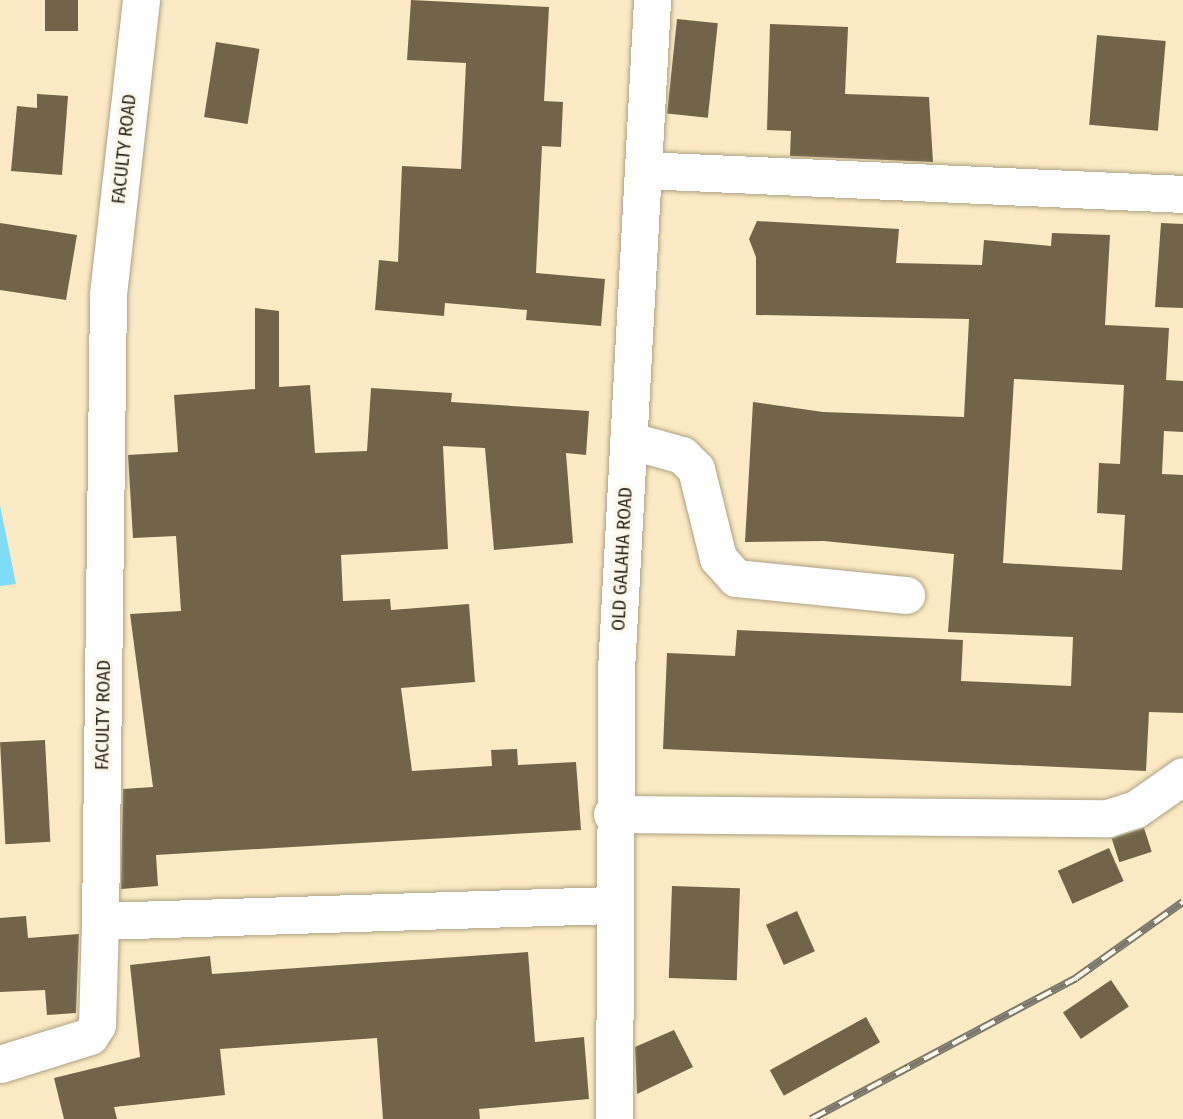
<!DOCTYPE html>
<html>
<head>
<meta charset="utf-8">
<style>
	body { margin:0 }
	#map { position:relative; width:1183px; height:1119px; overflow:hidden; background:#fdf8eb; font-family:"Fira Sans Condensed",sans-serif }
	div>[style] { position:absolute }
	.built>* { inset:0; background:#fbeac3; transform-origin:0 0 }
	.water>* { inset:0; background:#7edcf8 }
	.building>* { inset:0; background:#716449; transform-origin:0 0 }
	.roads { filter:drop-shadow(0 0 2px #aea184) drop-shadow(0 0 2px #aea184) }
	.minor>* { height:37px; margin:-18.5px; padding:0 18.5px; transform-origin:18.5px; border-radius:18.5px; background:#fff }
	.rail>* { height:8px; margin-top:-4px; transform-origin:0; background:repeating-linear-gradient(90deg,#fdf8eb 0 16px,#7d776b 0 32px); box-sizing:border-box; border-block:2px solid #7d776b }
	span { translate:-50% -50%; white-space:nowrap; text-align:center; line-height:1.15; -webkit-text-stroke:7px #fdf8eb; paint-order:stroke }
	.street-label { font-size:19px; color:#2b251a }
</style>
</head>
<body>
<div id="map">
	<div class="built">
		<div style="left:0;top:0;width:1183px;height:1119px"></div>
	</div>
	<div class="water">
		<div style="clip-path:polygon(0 505px,16px 584px,0 586px)"></div>
	</div>
	<div class="building">
		<div style="left:45px;top:0;width:33px;height:31px"></div>
		<div style="clip-path:polygon(411px 0,549px 7px,544px 101px,563px 102px,561px 147px,542px 146px,536px 273px,605px 279px,601px 326px,526px 320px,527px 310px,445px 303px,444px 316px,375px 310px,379px 260px,398px 262px,402px 166px,461px 169px,466px 63px,407px 60px)"></div>
		<div style="left:677px;top:19px;width:41px;height:95px;rotate:6deg"></div>
		<div style="clip-path:polygon(770px 24px,848px 27px,845px 94px,929px 97px,933px 162px,790px 156px,791px 131px,767px 130px)"></div>
		<div style="left:1097px;top:35px;width:69px;height:90px;rotate:5deg"></div>
		<div style="left:216px;top:42px;width:44px;height:76px;rotate:9deg"></div>
		<div style="clip-path:polygon(37px 94px,68px 96px,62px 175px,11px 171px,17px 106px,37px 108px)"></div>
		<div style="clip-path:polygon(evenodd,757px 221px,899px 229px,896px 263px,982px 265px,984px 240px,1051px 246px,1052px 233px,1110px 235px,1105px 325px,1169px 328px,1166px 380px,1183px 381px,1183px 432px,1164px 431px,1162px 474px,1183px 475px,1183px 713px,1149px 712px,1146px 771px,663px 749px,667px 653px,735px 656px,737px 630px,963px 640px,961px 681px,1071px 686px,1073px 637px,948px 632px,954px 554px,824px 541px,745px 542px,753px 402px,823px 412px,964px 417px,969px 319px,756px 315px,756px 257px,749px 239px,757px 221px,1014px 379px,1124px 385px,1120px 464px,1099px 463px,1097px 513px,1125px 515px,1122px 570px,1003px 563px,1014px 379px)"></div>
		<div style="clip-path:polygon(0 223px,77px 235px,66px 300px,0 290px)"></div>
		<div style="clip-path:polygon(1161px 223px,1183px 224px,1183px 308px,1155px 307px)"></div>
		<div style="clip-path:polygon(255px 308px,279px 311px,279px 387px,310px 385px,315px 453px,367px 451px,371px 388px,452px 393px,451px 402px,589px 411px,586px 455px,566px 453px,573px 543px,494px 550px,485px 448px,443px 446px,448px 549px,341px 555px,343px 601px,390px 599px,391px 610px,469px 604px,475px 682px,401px 688px,412px 771px,492px 766px,491px 750px,517px 749px,518px 765px,576px 762px,581px 830px,156px 855px,158px 886px,121px 889px,123px 789px,153px 787px,130px 614px,181px 611px,176px 536px,133px 538px,128px 455px,178px 452px,174px 395px,255px 389px)"></div>
		<div style="left:45px;top:740px;width:102px;height:45px;rotate:87deg"></div>
		<div style="left:1144px;top:828px;width:25px;height:34px;rotate:72deg"></div>
		<div style="left:1109px;top:848px;width:36px;height:56px;rotate:66deg"></div>
		<div style="left:672px;top:886px;width:68px;height:92px;rotate:2deg"></div>
		<div style="left:797px;top:911px;width:44px;height:34px;rotate:66deg"></div>
		<div style="clip-path:polygon(26px 916px,28px 938px,79px 934px,76px 1013px,47px 1015px,45px 990px,0 992px,0 918px)"></div>
		<div style="clip-path:polygon(528px 952px,535px 1042px,584px 1037px,589px 1099px,479px 1109px,480px 1119px,383px 1119px,377px 1038px,220px 1049px,225px 1095px,114px 1107px,117px 1119px,64px 1119px,54px 1078px,140px 1057px,130px 965px,210px 956px,212px 974px)"></div>
		<div style="left:1111px;top:980px;width:32px;height:58px;rotate:56deg"></div>
		<div style="left:866px;top:1017px;width:29px;height:110px;rotate:61deg"></div>
		<div style="clip-path:polygon(674px 1030px,693px 1067px,637px 1094px,635px 1047px)"></div>
	</div>
	<div class="roads">
		<div class="minor">
			<div style="left:141px;top:0;width:297px;rotate:96.4deg"></div>
			<div style="left:108px;top:295px;width:626px;rotate:90.73deg"></div>
			<div style="left:100px;top:921px;width:511px;rotate:-1.79deg"></div>
			<div style="left:643px;top:170px;width:541px;rotate:2.54deg"></div>
			<div style="left:628px;top:440px;width:56px;rotate:15.5deg"></div>
			<div style="left:682px;top:455px;width:20px;rotate:45deg"></div>
			<div style="left:696px;top:469px;width:92px;rotate:76.1deg"></div>
			<div style="left:718px;top:558px;width:27px;rotate:48deg"></div>
			<div style="left:736px;top:578px;width:171px;rotate:5.7deg"></div>
			<div style="left:612px;top:814px;width:496px;rotate:0.5deg"></div>
			<div style="left:1108px;top:818px;width:29px;rotate:-18deg"></div>
			<div style="left:1136px;top:809px;width:57px;rotate:-35.1deg"></div>
			<div style="left:0;top:1064px;width:94px;rotate:-17.3deg"></div>
			<div style="left:90px;top:1036px;width:13px;rotate:-58deg"></div>
			<div style="left:97px;top:1025px;width:104px;rotate:-88.3deg"></div>
			<div style="left:614px;top:1119px;width:449px;rotate:-89.7deg"></div>
			<div style="left:616px;top:670px;width:671px;rotate:-86.92deg"></div>
		</div>
	</div>
	<div class="rail">
		<div style="left:811px;top:1119px;width:300px;rotate:-28deg"></div>
		<div style="left:1076px;top:978px;width:131px;rotate:-35.4deg"></div>
	</div>
	<div class="street-label">
		<span style="left:124px;top:149px;rotate:-84deg">FACULTY ROAD</span>
		<span style="left:622px;top:559px;rotate:-87deg">OLD GALAHA ROAD</span>
		<span style="left:103px;top:715px;rotate:-89deg">FACULTY ROAD</span>
	</div>
</div>
</body>
</html>
